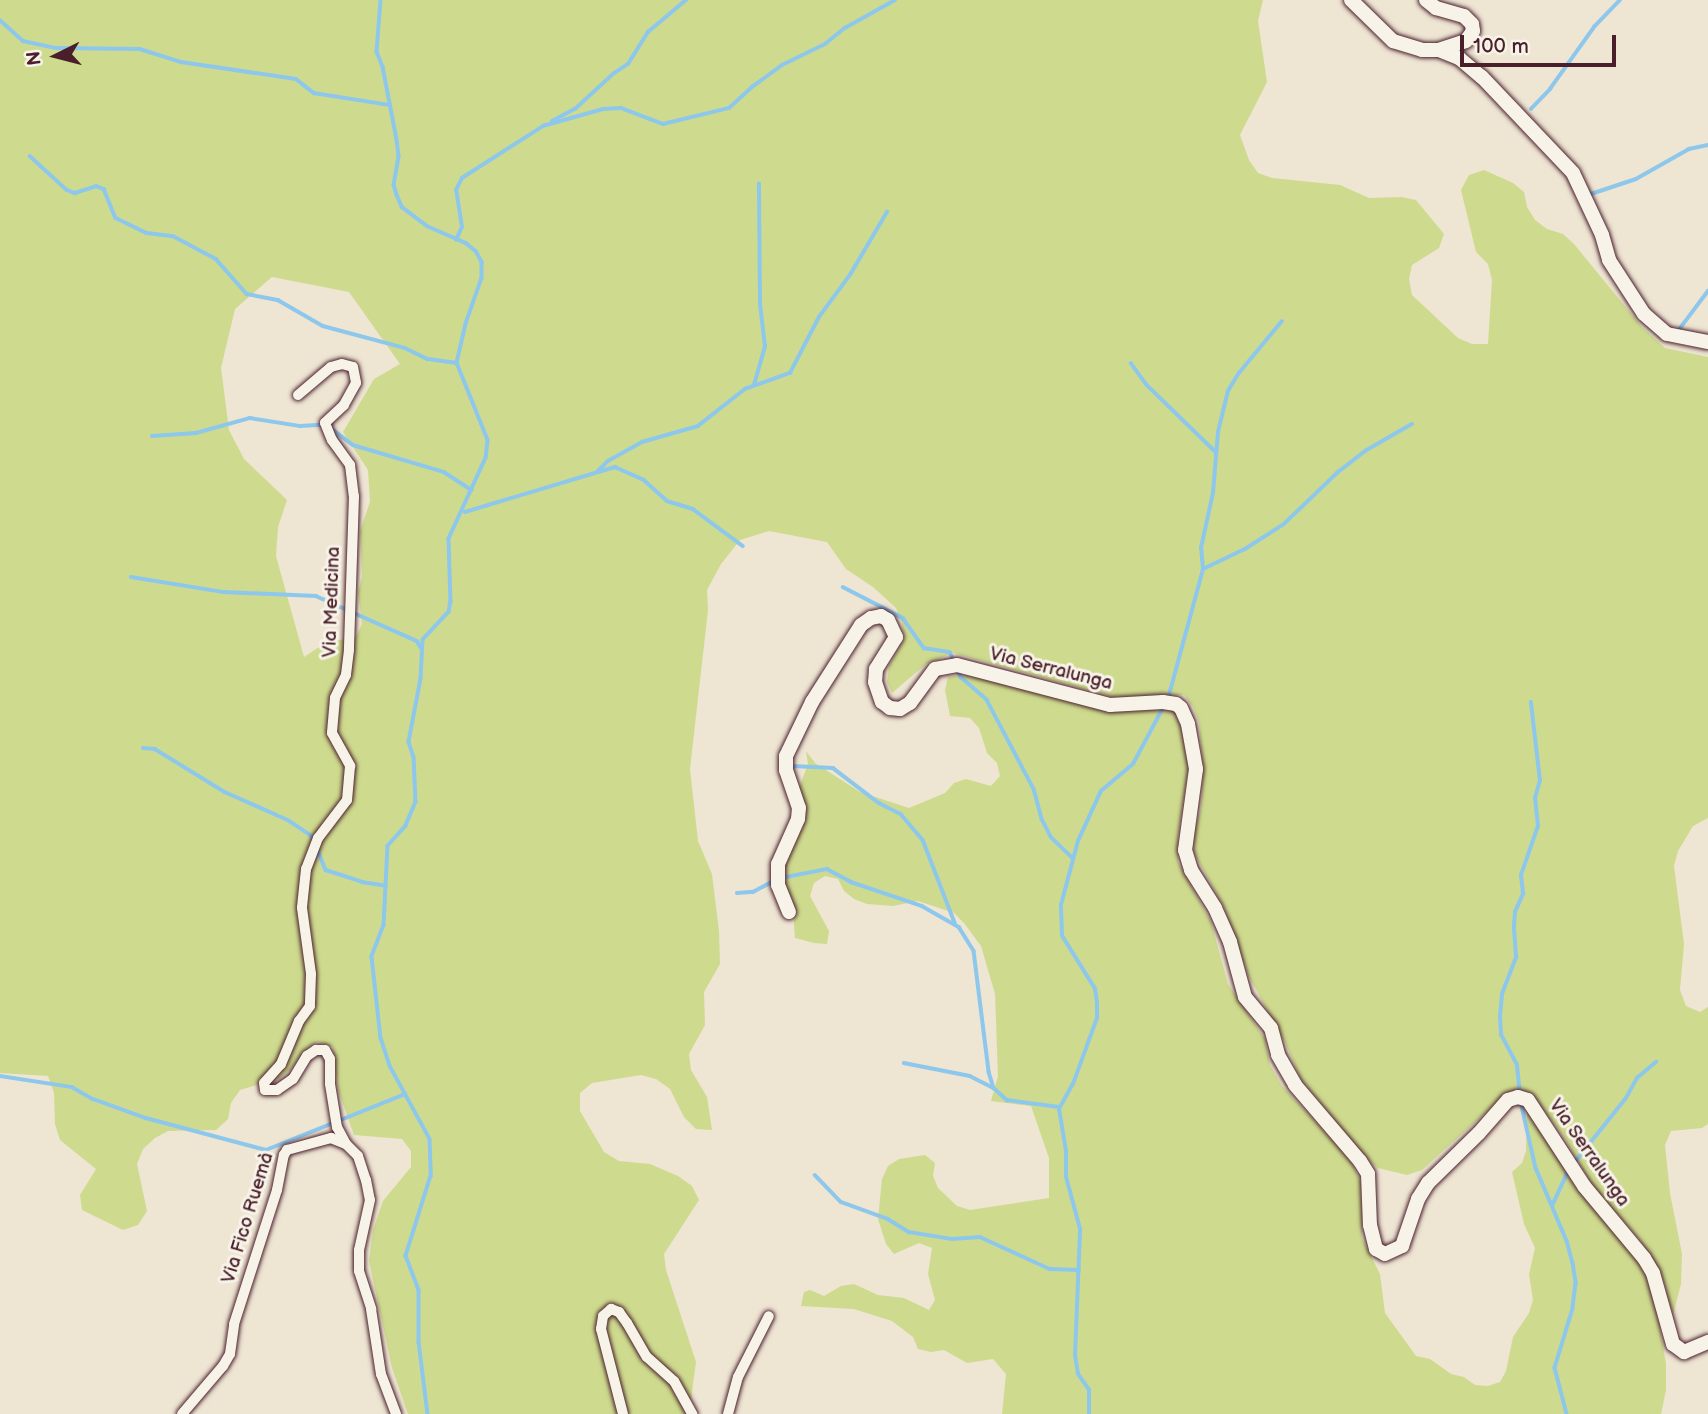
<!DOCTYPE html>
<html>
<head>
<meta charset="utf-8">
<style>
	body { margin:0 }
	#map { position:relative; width:1708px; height:1414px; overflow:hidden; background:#eee5d3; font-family:"Balsamiq Sans",sans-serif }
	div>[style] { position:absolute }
	.green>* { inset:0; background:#cedb8e }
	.stream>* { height:3.5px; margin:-1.75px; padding:0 1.75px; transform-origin:1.75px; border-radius:1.75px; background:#8dc7ec }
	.roads { filter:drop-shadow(0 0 2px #4a1f2b) drop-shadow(0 0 2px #4a1f2b) }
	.minor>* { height:10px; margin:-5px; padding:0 5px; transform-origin:5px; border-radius:5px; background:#f7f3e8 }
	.tertiary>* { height:14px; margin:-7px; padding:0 7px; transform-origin:7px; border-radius:7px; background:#f7f3e8 }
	span { translate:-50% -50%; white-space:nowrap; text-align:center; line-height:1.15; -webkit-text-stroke:6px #f7f3e8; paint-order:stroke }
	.street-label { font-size:19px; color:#4a1f2b }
	.north { position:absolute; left:21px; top:21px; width:70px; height:70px; -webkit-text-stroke:5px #f7f3e8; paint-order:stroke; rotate:264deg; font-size:19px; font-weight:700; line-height:28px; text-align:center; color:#4a1f2b }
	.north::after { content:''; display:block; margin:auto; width:24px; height:32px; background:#4a1f2b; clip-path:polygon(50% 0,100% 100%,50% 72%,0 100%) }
	.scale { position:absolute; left:1460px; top:35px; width:156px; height:32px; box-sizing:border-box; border:4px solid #4a1f2b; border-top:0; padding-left:9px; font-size:21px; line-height:24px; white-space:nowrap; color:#4a1f2b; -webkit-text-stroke:5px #f7f3e8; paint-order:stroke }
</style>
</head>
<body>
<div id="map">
	<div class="green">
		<div style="clip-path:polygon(evenodd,0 0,1263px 0,1258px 21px,1267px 82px,1240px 135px,1249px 160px,1258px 173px,1272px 178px,1340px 185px,1369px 198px,1401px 197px,1416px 200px,1444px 234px,1439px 248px,1412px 265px,1409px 279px,1412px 295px,1458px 338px,1472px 344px,1488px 344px,1492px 280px,1488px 264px,1476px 252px,1461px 190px,1469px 175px,1484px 170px,1513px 183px,1524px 192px,1527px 207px,1535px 220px,1547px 229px,1563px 234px,1574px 244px,1642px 327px,1665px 348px,1708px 357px,1708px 818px,1693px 826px,1678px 851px,1674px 866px,1684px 944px,1680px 990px,1686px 1006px,1700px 1012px,1708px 1007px,1708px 1124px,1702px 1128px,1671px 1131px,1665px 1145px,1670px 1193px,1682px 1254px,1681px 1284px,1673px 1315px,1662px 1276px,1640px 1240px,1593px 1186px,1563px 1136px,1532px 1095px,1504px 1096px,1422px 1170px,1407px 1175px,1378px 1168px,1366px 1158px,1300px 1078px,1285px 1042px,1249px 977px,1224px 907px,1194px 853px,1193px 837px,1201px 808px,1203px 771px,1199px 722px,1193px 707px,1184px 695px,1113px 697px,953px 653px,926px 664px,892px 693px,887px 682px,889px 666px,904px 639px,902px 623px,896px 608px,873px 587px,846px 569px,827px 542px,769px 531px,740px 540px,721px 564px,707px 590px,708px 610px,690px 769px,698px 841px,712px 874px,719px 931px,720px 964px,704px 992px,705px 1025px,689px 1054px,691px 1070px,707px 1097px,712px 1130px,696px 1129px,684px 1117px,670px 1089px,656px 1079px,641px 1075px,592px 1083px,580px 1093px,580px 1111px,604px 1152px,619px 1161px,650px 1164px,678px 1176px,692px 1186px,699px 1200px,664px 1254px,666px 1270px,696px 1362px,689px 1414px,408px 1414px,392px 1368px,369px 1261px,373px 1230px,383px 1201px,411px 1167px,411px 1151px,402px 1139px,354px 1135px,338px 1090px,333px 1047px,318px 1042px,308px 1047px,290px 1070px,280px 1078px,240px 1090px,231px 1103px,228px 1119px,216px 1130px,168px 1131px,155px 1138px,143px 1149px,137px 1164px,147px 1211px,138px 1225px,123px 1230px,82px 1210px,80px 1195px,96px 1169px,60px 1140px,55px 1124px,54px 1093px,48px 1076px,0 1073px,0 0,272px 277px,349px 292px,400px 364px,374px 379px,343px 432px,368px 470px,370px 502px,360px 531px,362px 577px,358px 592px,362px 624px,356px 637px,325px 643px,304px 657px,276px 556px,278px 527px,287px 500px,244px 459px,229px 430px,221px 368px,235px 309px,272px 277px)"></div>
		<div style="clip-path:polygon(961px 675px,1171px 710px,1177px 715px,1186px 744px,1188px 771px,1178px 836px,1178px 862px,1211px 922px,1228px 984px,1265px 1039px,1270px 1065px,1282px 1086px,1350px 1159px,1362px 1185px,1362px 1238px,1380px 1274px,1385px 1313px,1416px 1356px,1430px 1359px,1451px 1374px,1464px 1377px,1475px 1385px,1488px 1386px,1500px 1382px,1506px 1371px,1513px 1337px,1529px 1313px,1533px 1300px,1529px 1274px,1535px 1248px,1524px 1224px,1512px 1172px,1522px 1163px,1526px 1151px,1527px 1110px,1645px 1269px,1656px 1305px,1666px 1364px,1666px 1390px,1661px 1414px,1002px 1414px,1006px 1374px,993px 1359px,967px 1363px,944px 1350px,931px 1352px,918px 1349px,913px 1337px,892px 1321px,854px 1309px,801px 1306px,804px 1292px,810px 1290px,824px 1296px,841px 1286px,854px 1284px,878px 1295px,904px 1298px,929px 1310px,935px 1300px,928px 1274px,932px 1248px,919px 1243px,894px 1254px,886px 1244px,878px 1219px,882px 1179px,888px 1166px,899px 1159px,925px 1155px,935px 1163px,933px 1176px,938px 1188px,957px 1206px,970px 1210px,1049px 1198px,1049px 1158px,1031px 1106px,991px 1101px,998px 1076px,995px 994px,981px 946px,964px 923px,954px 913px,918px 901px,893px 906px,867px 904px,854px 899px,844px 891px,838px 879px,825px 876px,814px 883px,810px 896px,829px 931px,827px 944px,814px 943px,795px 938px,793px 912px,786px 896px,783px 868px,799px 788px,808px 764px,806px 751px,815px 763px,860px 792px,909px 808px,945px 793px,954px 783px,966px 779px,991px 786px,1000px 776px,997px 763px,987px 753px,979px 728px,970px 718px,950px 716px,945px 690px,948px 677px)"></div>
	</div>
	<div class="stream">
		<div style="left:381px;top:0;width:52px;rotate:94.4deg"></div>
		<div style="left:377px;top:52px;width:16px;rotate:68deg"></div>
		<div style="left:383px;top:67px;width:74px;rotate:79.1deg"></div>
		<div style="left:397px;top:140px;width:17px;rotate:83deg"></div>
		<div style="left:399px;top:157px;width:28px;rotate:100deg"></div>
		<div style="left:394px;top:185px;width:10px;rotate:73deg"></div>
		<div style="left:397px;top:195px;width:13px;rotate:67deg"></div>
		<div style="left:402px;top:207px;width:31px;rotate:37deg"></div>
		<div style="left:427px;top:226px;width:43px;rotate:23.6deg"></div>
		<div style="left:466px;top:243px;width:13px;rotate:39deg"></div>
		<div style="left:476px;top:251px;width:13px;rotate:61deg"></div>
		<div style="left:482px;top:262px;width:16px;rotate:90deg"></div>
		<div style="left:482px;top:278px;width:49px;rotate:109.2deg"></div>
		<div style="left:466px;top:324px;width:40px;rotate:103deg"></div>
		<div style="left:457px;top:363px;width:83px;rotate:68.1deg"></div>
		<div style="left:488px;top:440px;width:18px;rotate:96deg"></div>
		<div style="left:486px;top:458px;width:89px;rotate:114.6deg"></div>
		<div style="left:449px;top:539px;width:62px;rotate:88.2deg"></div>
		<div style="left:451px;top:601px;width:11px;rotate:100deg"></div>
		<div style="left:449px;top:612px;width:38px;rotate:133deg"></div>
		<div style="left:423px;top:640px;width:39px;rotate:93deg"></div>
		<div style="left:421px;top:679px;width:64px;rotate:100.8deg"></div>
		<div style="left:409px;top:742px;width:16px;rotate:72deg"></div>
		<div style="left:414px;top:757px;width:45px;rotate:87.5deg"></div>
		<div style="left:416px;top:802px;width:26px;rotate:113deg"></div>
		<div style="left:406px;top:826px;width:27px;rotate:132deg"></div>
		<div style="left:388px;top:846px;width:79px;rotate:92.9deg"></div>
		<div style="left:384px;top:925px;width:34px;rotate:111deg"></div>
		<div style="left:372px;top:957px;width:81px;rotate:83.7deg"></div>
		<div style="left:381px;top:1038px;width:29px;rotate:72deg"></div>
		<div style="left:390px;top:1066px;width:83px;rotate:61.3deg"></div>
		<div style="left:430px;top:1139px;width:37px;rotate:88deg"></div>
		<div style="left:431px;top:1176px;width:84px;rotate:107.4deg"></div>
		<div style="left:406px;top:1256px;width:36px;rotate:69deg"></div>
		<div style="left:419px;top:1290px;width:52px;rotate:90deg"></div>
		<div style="left:419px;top:1342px;width:73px;rotate:82.9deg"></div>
		<div style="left:0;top:20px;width:31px;rotate:42deg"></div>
		<div style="left:23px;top:41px;width:35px;rotate:12deg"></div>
		<div style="left:57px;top:48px;width:83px;rotate:0.7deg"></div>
		<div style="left:140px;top:49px;width:43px;rotate:17.6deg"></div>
		<div style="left:181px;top:62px;width:116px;rotate:8.4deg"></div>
		<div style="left:296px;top:79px;width:23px;rotate:38deg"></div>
		<div style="left:314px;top:93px;width:77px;rotate:9deg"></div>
		<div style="left:1531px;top:109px;width:28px;rotate:-46deg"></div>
		<div style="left:1550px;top:89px;width:76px;rotate:-54.6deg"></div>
		<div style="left:1594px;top:27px;width:37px;rotate:-46deg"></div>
		<div style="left:552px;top:121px;width:26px;rotate:-28deg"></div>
		<div style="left:575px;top:109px;width:52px;rotate:-42.6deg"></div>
		<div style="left:613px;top:74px;width:18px;rotate:-34deg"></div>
		<div style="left:628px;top:64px;width:38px;rotate:-58deg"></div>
		<div style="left:648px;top:32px;width:50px;rotate:-40.1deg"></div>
		<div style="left:543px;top:126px;width:62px;rotate:-15.8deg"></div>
		<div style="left:603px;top:109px;width:18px;rotate:-3deg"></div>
		<div style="left:621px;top:108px;width:45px;rotate:20.9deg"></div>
		<div style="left:663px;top:124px;width:68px;rotate:-13.6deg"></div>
		<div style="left:729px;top:108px;width:31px;rotate:-42deg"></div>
		<div style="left:752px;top:87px;width:37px;rotate:-36deg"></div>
		<div style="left:782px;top:65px;width:48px;rotate:-26deg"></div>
		<div style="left:825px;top:44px;width:26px;rotate:-39deg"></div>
		<div style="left:845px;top:28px;width:57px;rotate:-29.2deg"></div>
		<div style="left:30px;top:156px;width:50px;rotate:42.6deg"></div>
		<div style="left:67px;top:190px;width:9px;rotate:21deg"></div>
		<div style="left:75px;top:193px;width:22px;rotate:-18deg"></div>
		<div style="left:96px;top:186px;width:9px;rotate:21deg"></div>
		<div style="left:104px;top:189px;width:31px;rotate:68deg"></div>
		<div style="left:116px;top:218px;width:34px;rotate:26deg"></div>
		<div style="left:147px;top:233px;width:26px;rotate:7deg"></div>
		<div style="left:173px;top:236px;width:49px;rotate:28.1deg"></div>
		<div style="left:216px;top:259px;width:47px;rotate:48.5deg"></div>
		<div style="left:247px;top:294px;width:32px;rotate:11deg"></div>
		<div style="left:278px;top:300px;width:52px;rotate:30deg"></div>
		<div style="left:323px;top:326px;width:85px;rotate:15deg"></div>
		<div style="left:405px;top:348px;width:25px;rotate:26deg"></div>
		<div style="left:428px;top:359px;width:29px;rotate:8deg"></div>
		<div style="left:1591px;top:194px;width:47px;rotate:-18.4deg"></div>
		<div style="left:1636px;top:179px;width:61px;rotate:-29.5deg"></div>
		<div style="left:1689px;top:149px;width:19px;rotate:-12deg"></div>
		<div style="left:456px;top:240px;width:14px;rotate:-65deg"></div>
		<div style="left:462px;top:227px;width:37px;rotate:-99deg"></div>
		<div style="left:456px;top:190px;width:13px;rotate:-63deg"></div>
		<div style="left:462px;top:178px;width:98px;rotate:-32.6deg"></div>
		<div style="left:1678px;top:331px;width:50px;rotate:-53.1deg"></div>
		<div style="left:1131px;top:363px;width:27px;rotate:54deg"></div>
		<div style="left:1147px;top:385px;width:96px;rotate:44.2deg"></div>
		<div style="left:754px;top:385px;width:40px;rotate:-74deg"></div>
		<div style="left:765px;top:347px;width:43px;rotate:-96.6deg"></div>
		<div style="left:760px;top:304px;width:120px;rotate:-90.5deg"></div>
		<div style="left:332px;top:429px;width:26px;rotate:37deg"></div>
		<div style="left:353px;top:445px;width:95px;rotate:16.5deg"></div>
		<div style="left:444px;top:472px;width:33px;rotate:33deg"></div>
		<div style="left:152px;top:436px;width:44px;rotate:-3.9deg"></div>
		<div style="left:196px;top:433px;width:56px;rotate:-15.5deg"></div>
		<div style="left:250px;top:418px;width:51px;rotate:9.1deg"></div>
		<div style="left:300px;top:426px;width:22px;rotate:-3deg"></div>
		<div style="left:598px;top:471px;width:14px;rotate:-45deg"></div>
		<div style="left:608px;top:461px;width:39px;rotate:-29deg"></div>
		<div style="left:642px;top:442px;width:58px;rotate:-15.9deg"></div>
		<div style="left:698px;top:426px;width:60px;rotate:-38.2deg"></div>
		<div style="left:745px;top:389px;width:48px;rotate:-19.6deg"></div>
		<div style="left:790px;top:373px;width:63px;rotate:-62.6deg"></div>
		<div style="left:819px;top:317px;width:52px;rotate:-53.6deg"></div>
		<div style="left:850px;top:275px;width:73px;rotate:-59.6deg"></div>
		<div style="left:465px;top:512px;width:157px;rotate:-16.7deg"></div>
		<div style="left:615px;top:467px;width:32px;rotate:24deg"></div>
		<div style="left:644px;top:480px;width:31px;rotate:42deg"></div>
		<div style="left:667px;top:501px;width:27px;rotate:17deg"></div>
		<div style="left:693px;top:509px;width:62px;rotate:36.5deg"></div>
		<div style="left:1203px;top:569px;width:47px;rotate:-25.5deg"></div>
		<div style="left:1245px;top:549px;width:46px;rotate:-32.7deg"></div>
		<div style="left:1284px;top:524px;width:74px;rotate:-43.9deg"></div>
		<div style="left:1337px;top:473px;width:36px;rotate:-38deg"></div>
		<div style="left:1365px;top:451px;width:54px;rotate:-29.9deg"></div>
		<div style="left:131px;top:577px;width:94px;rotate:9.2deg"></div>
		<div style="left:224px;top:592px;width:92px;rotate:2.5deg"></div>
		<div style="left:316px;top:596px;width:111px;rotate:24deg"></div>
		<div style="left:417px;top:641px;width:9px;rotate:58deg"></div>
		<div style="left:843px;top:587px;width:68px;rotate:27.3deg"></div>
		<div style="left:903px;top:618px;width:37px;rotate:55deg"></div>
		<div style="left:924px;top:648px;width:26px;rotate:9deg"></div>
		<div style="left:950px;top:652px;width:12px;rotate:66deg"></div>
		<div style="left:958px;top:670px;width:8px;rotate:67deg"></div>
		<div style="left:961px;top:677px;width:35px;rotate:41deg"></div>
		<div style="left:987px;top:700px;width:101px;rotate:62.2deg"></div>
		<div style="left:1034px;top:789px;width:31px;rotate:75deg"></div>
		<div style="left:1042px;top:819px;width:20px;rotate:63deg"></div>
		<div style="left:1051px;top:837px;width:30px;rotate:44deg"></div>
		<div style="left:1168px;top:699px;width:135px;rotate:-74.9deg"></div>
		<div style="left:1203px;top:569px;width:21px;rotate:-95deg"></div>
		<div style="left:1201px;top:548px;width:56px;rotate:-77.7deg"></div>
		<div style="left:1213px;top:493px;width:61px;rotate:-85.3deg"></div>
		<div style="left:1218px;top:432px;width:42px;rotate:-76.3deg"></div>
		<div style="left:1228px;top:391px;width:21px;rotate:-59deg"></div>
		<div style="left:1239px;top:373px;width:67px;rotate:-50.4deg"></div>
		<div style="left:143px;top:748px;width:12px;rotate:5deg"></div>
		<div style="left:155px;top:749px;width:82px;rotate:31.6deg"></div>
		<div style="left:225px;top:792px;width:69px;rotate:24deg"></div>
		<div style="left:288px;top:820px;width:29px;rotate:34deg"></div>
		<div style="left:312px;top:836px;width:5px;rotate:68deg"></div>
		<div style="left:793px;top:766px;width:40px;rotate:2.9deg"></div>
		<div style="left:833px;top:768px;width:58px;rotate:37.3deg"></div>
		<div style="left:879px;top:803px;width:25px;rotate:27deg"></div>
		<div style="left:901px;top:814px;width:34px;rotate:50deg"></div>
		<div style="left:923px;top:840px;width:89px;rotate:68.9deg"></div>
		<div style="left:317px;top:848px;width:24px;rotate:68deg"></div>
		<div style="left:326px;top:870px;width:38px;rotate:18deg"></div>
		<div style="left:362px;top:882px;width:24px;rotate:9deg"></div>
		<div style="left:781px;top:878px;width:47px;rotate:-11.1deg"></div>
		<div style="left:827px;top:869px;width:27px;rotate:28deg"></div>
		<div style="left:851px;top:882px;width:75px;rotate:18.7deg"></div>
		<div style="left:922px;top:906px;width:43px;rotate:29.6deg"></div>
		<div style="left:959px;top:927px;width:28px;rotate:58deg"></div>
		<div style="left:974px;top:951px;width:122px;rotate:82.9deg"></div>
		<div style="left:989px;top:1072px;width:17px;rotate:73deg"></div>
		<div style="left:994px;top:1088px;width:18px;rotate:43deg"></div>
		<div style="left:1007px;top:1100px;width:52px;rotate:7.7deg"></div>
		<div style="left:737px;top:893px;width:16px;rotate:-4deg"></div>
		<div style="left:753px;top:892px;width:24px;rotate:-28deg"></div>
		<div style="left:904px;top:1063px;width:67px;rotate:11.1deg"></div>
		<div style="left:970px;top:1076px;width:25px;rotate:27deg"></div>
		<div style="left:0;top:1076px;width:73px;rotate:8.7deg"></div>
		<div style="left:72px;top:1087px;width:24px;rotate:30deg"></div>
		<div style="left:93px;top:1099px;width:56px;rotate:19.7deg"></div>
		<div style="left:146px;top:1118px;width:124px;rotate:14.9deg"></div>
		<div style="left:266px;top:1150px;width:150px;rotate:-21.9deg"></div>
		<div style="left:1520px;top:1095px;width:30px;rotate:-96deg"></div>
		<div style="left:1517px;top:1065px;width:34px;rotate:-118deg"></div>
		<div style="left:1501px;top:1035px;width:18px;rotate:-93deg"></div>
		<div style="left:1500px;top:1017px;width:23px;rotate:-85deg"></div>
		<div style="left:1502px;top:994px;width:40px;rotate:-69deg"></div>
		<div style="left:1516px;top:957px;width:31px;rotate:-94deg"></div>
		<div style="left:1514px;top:926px;width:14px;rotate:-86deg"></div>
		<div style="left:1515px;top:912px;width:20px;rotate:-66deg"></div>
		<div style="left:1523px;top:894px;width:19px;rotate:-96deg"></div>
		<div style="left:1521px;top:875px;width:52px;rotate:-70.9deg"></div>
		<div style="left:1538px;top:826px;width:28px;rotate:-96deg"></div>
		<div style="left:1535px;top:798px;width:18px;rotate:-74deg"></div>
		<div style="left:1540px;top:781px;width:79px;rotate:-96.6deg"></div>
		<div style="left:1521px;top:1102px;width:68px;rotate:77.2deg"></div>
		<div style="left:1536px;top:1168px;width:79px;rotate:67deg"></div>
		<div style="left:1567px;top:1241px;width:23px;rotate:75deg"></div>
		<div style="left:1573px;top:1263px;width:20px;rotate:81deg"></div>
		<div style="left:1576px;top:1283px;width:26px;rotate:97deg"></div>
		<div style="left:1573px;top:1309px;width:62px;rotate:107deg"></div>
		<div style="left:1555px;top:1368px;width:48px;rotate:75.4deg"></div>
		<div style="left:1574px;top:1163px;width:83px;rotate:-51.3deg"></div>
		<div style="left:1626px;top:1098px;width:23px;rotate:-61deg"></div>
		<div style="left:1637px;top:1078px;width:25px;rotate:-40deg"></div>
		<div style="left:815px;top:1175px;width:37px;rotate:46deg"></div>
		<div style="left:841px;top:1202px;width:50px;rotate:19.9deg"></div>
		<div style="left:888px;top:1219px;width:25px;rotate:32deg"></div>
		<div style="left:909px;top:1232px;width:44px;rotate:9.2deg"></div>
		<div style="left:952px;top:1239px;width:28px;rotate:-4deg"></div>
		<div style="left:980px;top:1237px;width:77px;rotate:24.6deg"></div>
		<div style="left:1050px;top:1269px;width:29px;rotate:2deg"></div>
		<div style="left:1552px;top:1206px;width:41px;rotate:-65.3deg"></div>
		<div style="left:1089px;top:1414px;width:24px;rotate:-90deg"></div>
		<div style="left:1089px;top:1390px;width:19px;rotate:-125deg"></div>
		<div style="left:1078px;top:1374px;width:18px;rotate:-99deg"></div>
		<div style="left:1075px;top:1356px;width:127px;rotate:-87.7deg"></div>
		<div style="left:1080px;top:1229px;width:54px;rotate:-105.1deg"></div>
		<div style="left:1066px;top:1177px;width:26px;rotate:-90deg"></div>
		<div style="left:1066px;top:1151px;width:43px;rotate:-99.5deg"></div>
		<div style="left:1059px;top:1109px;width:29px;rotate:-61deg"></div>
		<div style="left:1073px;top:1084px;width:70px;rotate:-70deg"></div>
		<div style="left:1097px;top:1018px;width:15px;rotate:-90deg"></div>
		<div style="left:1097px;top:1003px;width:14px;rotate:-98deg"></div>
		<div style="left:1095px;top:989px;width:62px;rotate:-121.9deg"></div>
		<div style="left:1062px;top:936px;width:31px;rotate:-92deg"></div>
		<div style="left:1061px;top:905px;width:66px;rotate:-75.1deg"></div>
		<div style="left:1078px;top:841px;width:55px;rotate:-65.3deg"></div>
		<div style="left:1101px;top:791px;width:42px;rotate:-40.2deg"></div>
		<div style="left:1133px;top:764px;width:66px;rotate:-61.9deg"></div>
	</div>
	<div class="roads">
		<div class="minor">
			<div style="left:298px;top:395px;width:43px;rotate:-40.3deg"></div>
			<div style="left:331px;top:367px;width:11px;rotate:-15deg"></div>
			<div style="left:342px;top:364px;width:11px;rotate:15deg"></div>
			<div style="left:353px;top:367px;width:16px;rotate:79deg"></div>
			<div style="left:356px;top:383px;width:25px;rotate:119deg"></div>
			<div style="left:344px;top:405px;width:26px;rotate:137deg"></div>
			<div style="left:325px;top:423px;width:18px;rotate:68deg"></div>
			<div style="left:332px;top:440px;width:31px;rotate:54deg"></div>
			<div style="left:350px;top:465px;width:31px;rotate:83deg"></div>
			<div style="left:354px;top:496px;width:154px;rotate:91.9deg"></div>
			<div style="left:349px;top:650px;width:25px;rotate:97deg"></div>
			<div style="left:346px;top:675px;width:25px;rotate:116deg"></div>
			<div style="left:335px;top:698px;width:35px;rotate:95deg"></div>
			<div style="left:332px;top:733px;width:38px;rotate:61deg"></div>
			<div style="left:350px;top:766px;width:34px;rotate:95deg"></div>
			<div style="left:347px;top:800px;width:48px;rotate:127.3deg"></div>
			<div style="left:318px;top:838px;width:33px;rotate:111deg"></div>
			<div style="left:306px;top:869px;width:39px;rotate:96deg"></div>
			<div style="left:302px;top:908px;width:67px;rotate:82.2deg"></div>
			<div style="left:311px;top:974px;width:32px;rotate:92deg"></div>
			<div style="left:310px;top:1006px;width:19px;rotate:126deg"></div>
			<div style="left:299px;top:1021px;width:47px;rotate:112.7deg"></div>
			<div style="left:281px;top:1064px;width:25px;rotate:132deg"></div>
			<div style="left:264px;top:1083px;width:7px;rotate:82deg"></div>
			<div style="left:265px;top:1090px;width:12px"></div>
			<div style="left:277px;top:1090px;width:19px;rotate:-35deg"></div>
			<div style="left:293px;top:1079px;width:27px;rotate:-59deg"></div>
			<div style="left:307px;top:1056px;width:11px;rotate:-34deg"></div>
			<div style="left:316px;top:1050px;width:9px"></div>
			<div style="left:325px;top:1050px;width:10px;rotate:61deg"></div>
			<div style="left:330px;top:1059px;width:25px;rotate:90deg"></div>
			<div style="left:330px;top:1084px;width:44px;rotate:80.8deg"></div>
			<div style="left:337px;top:1127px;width:19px;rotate:62deg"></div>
			<div style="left:182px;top:1414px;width:63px;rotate:-49.5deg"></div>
			<div style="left:223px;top:1366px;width:14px;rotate:-60deg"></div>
			<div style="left:230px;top:1354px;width:30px;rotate:-82deg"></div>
			<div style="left:234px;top:1324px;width:141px;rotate:-72.2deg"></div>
			<div style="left:277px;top:1190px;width:36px;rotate:-79deg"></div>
			<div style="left:284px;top:1155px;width:6px;rotate:-59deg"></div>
			<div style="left:287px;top:1150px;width:46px;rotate:-15.3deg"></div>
			<div style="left:331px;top:1138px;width:16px;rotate:22deg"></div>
			<div style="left:346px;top:1144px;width:17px;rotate:45deg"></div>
			<div style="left:358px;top:1156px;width:25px;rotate:72deg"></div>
			<div style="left:366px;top:1180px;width:20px;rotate:79deg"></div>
			<div style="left:370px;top:1200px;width:51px;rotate:102.4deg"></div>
			<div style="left:359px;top:1250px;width:21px;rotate:90deg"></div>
			<div style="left:359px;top:1271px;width:40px;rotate:72deg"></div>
			<div style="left:371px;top:1309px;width:66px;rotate:81.3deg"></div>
			<div style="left:381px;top:1374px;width:43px;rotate:69.4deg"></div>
			<div style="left:623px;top:1414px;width:88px;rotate:-104.5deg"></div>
			<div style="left:601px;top:1329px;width:13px;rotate:-81deg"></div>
			<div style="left:603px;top:1316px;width:11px;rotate:-41deg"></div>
			<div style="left:611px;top:1309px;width:9px;rotate:21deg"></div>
			<div style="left:619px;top:1312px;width:14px;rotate:54deg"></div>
			<div style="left:627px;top:1323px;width:39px;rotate:60deg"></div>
			<div style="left:647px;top:1357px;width:36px;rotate:42deg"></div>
			<div style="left:674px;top:1381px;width:38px;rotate:61deg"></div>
			<div style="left:728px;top:1414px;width:38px;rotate:-75deg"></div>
			<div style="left:738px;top:1377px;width:68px;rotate:-63.1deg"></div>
		</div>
		<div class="tertiary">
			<div style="left:1351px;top:0;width:59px;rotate:44.3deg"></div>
			<div style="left:1393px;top:41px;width:30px;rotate:17deg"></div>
			<div style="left:1422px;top:50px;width:17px"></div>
			<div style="left:1439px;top:50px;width:22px;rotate:22deg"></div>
			<div style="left:1459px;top:58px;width:30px;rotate:40deg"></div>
			<div style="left:1482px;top:77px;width:132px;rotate:46.5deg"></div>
			<div style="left:1573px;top:173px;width:68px;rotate:64.9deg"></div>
			<div style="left:1602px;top:235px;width:26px;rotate:74deg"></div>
			<div style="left:1609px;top:260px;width:64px;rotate:57.1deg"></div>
			<div style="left:1644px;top:314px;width:30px;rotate:41deg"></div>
			<div style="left:1667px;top:334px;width:42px;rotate:11deg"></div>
			<div style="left:1426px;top:0;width:13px;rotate:39deg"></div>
			<div style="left:1436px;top:8px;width:29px;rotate:16deg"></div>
			<div style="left:1464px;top:16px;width:11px;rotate:45deg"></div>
			<div style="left:1472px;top:24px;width:7px;rotate:82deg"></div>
			<div style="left:1473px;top:31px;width:12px;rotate:125deg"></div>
			<div style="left:1466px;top:41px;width:28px;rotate:162deg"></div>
			<div style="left:789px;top:912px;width:29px;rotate:-112deg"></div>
			<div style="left:778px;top:885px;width:21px;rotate:-90deg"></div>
			<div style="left:778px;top:864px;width:49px;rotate:-66deg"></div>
			<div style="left:798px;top:819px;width:11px;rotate:-85deg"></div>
			<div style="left:799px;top:808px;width:40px;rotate:-108.9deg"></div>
			<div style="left:786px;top:770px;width:14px;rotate:-90deg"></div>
			<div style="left:786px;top:756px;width:60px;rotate:-64.3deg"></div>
			<div style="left:812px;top:702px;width:91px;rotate:-57.5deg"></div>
			<div style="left:861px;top:625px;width:12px;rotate:-35deg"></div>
			<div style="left:871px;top:618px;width:10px;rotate:-11deg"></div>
			<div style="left:881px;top:616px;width:8px;rotate:30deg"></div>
			<div style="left:888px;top:620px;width:19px;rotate:65deg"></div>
			<div style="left:896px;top:637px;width:38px;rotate:122deg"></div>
			<div style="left:876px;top:669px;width:13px;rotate:94deg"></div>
			<div style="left:875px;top:682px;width:21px;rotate:71deg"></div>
			<div style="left:882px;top:702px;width:10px;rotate:37deg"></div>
			<div style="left:890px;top:708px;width:10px;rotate:6deg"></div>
			<div style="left:900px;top:709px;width:12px;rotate:-31deg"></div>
			<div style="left:910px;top:703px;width:42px;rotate:-53.7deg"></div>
			<div style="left:935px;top:669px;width:22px;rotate:-10deg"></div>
			<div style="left:957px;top:665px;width:158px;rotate:14.7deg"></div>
			<div style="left:1110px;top:705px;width:53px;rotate:-3.2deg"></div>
			<div style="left:1163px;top:702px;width:13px;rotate:9deg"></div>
			<div style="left:1176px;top:704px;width:6px;rotate:39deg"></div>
			<div style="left:1181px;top:708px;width:17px;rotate:66deg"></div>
			<div style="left:1188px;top:724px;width:46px;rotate:79.9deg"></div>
			<div style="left:1196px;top:769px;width:82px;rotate:97.7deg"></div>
			<div style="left:1185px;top:850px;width:21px;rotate:73deg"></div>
			<div style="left:1191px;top:870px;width:45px;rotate:57.7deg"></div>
			<div style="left:1215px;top:908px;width:37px;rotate:66deg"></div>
			<div style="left:1230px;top:942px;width:57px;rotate:74.7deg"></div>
			<div style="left:1245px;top:997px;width:40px;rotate:50deg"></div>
			<div style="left:1271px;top:1028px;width:28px;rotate:75deg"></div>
			<div style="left:1278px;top:1055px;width:34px;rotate:60deg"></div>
			<div style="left:1295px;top:1085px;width:100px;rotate:49.5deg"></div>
			<div style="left:1360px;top:1161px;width:15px;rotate:58deg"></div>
			<div style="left:1368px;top:1174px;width:51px;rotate:87.8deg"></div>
			<div style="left:1370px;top:1225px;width:25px;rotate:76deg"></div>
			<div style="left:1376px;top:1249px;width:10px;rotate:29deg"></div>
			<div style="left:1385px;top:1254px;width:19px;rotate:-25deg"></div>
			<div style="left:1402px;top:1246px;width:50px;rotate:-71.2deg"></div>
			<div style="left:1418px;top:1199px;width:19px;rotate:-58deg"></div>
			<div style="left:1428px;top:1183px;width:71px;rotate:-44.4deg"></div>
			<div style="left:1479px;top:1133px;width:44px;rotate:-48.7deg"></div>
			<div style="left:1508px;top:1100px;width:10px;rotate:-17deg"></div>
			<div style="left:1518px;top:1097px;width:10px;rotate:17deg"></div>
			<div style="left:1528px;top:1100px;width:103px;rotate:56.9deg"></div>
			<div style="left:1584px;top:1186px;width:94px;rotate:50.2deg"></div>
			<div style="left:1644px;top:1258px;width:17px;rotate:59deg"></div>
			<div style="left:1653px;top:1273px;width:74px;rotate:74.3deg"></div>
			<div style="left:1673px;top:1344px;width:14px;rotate:36deg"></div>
			<div style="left:1684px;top:1352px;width:26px;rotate:-23deg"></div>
		</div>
	</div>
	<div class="street-label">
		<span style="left:332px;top:602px;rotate:-88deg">Via Medicina</span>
		<span style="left:1051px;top:669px;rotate:14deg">Via Serralunga</span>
		<span style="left:1589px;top:1153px;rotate:55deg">Via Serralunga</span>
		<span style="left:248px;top:1218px;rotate:-73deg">Via Fico Ruemà</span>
	</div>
	<div class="north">N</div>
	<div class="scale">100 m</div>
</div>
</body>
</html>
